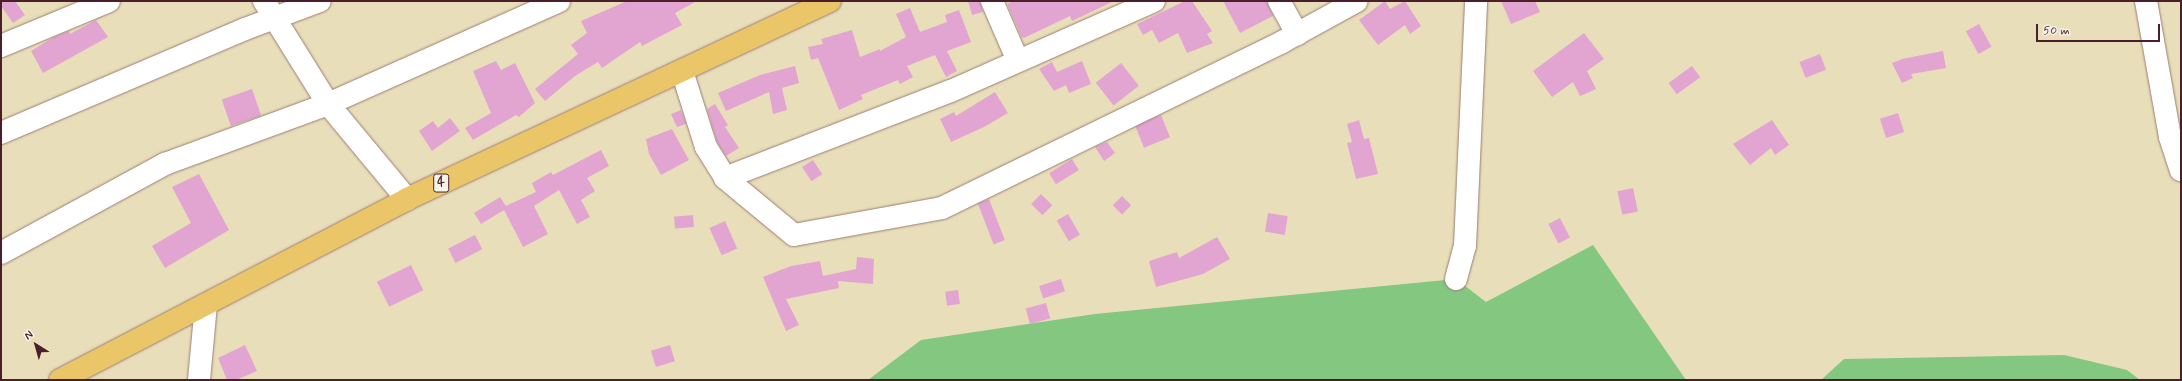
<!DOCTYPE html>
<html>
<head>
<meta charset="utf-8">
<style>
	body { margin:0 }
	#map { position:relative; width:2182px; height:381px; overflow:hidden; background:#e9deba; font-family:Mynerve,sans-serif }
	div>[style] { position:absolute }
	.green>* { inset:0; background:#84c781 }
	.building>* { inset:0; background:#e2a5d1; transform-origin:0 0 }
	.roads { filter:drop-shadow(0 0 1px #9a7e72) drop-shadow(0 0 1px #9a7e72) }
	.minor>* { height:22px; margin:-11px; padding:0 11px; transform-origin:11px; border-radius:11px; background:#fff }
	.highway>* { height:22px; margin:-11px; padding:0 11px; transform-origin:11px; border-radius:11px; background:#eac669 }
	span { translate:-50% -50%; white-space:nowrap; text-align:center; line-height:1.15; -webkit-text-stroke:3px #f7f3e8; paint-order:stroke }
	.shield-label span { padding:1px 3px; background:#f7f3e8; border:1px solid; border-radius:3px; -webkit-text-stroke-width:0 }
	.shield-label { font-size:13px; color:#4a1f2b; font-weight:700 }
	.frame { position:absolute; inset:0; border:2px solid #4a1f2b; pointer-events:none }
	.north { position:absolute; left:16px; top:325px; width:40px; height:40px; -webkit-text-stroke:3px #f7f3e8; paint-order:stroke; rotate:323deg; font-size:11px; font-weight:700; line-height:16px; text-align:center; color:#4a1f2b }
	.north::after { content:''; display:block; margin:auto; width:14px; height:18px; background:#4a1f2b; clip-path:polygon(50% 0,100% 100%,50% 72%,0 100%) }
	.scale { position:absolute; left:2036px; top:24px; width:124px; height:18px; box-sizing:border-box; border:2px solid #4a1f2b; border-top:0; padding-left:5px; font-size:12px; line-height:14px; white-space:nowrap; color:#4a1f2b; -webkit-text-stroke:3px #f7f3e8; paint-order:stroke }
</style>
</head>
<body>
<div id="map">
	<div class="green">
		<div style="clip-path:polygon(1593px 245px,1686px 380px,868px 380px,921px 340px,1095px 314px,1456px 279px,1486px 302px)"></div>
		<div style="clip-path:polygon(2064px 355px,2127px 370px,2140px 380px,1821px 380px,1844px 359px)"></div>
	</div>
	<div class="building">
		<div style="clip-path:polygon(1px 1px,15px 1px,25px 15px,13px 23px,1px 6px)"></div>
		<div style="clip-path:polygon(627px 1px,697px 1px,675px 13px,682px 25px,642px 46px,640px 42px,602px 68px,598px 62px,575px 76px,545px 101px,535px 89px,578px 54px,571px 45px,587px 33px,581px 21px)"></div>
		<div style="clip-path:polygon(968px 1px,980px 1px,983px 12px,972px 15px)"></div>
		<div style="clip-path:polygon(1006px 1px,1007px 4px,1013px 1px,1114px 1px,1072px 21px,1070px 16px,1024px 38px,1021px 36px)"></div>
		<div style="clip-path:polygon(1185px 1px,1192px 1px,1212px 31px,1207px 34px,1213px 43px,1187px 53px,1178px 33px,1159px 43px,1152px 30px,1143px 35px,1137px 24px)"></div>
		<div style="clip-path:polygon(1223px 1px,1267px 1px,1273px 16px,1240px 33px)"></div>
		<div style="clip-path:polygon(1385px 1px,1390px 9px,1405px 1px,1421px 26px,1410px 34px,1405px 25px,1378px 45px,1359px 20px)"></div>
		<div style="clip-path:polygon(1501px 1px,1535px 1px,1540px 12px,1511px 24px)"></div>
		<div style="clip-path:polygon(910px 8px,920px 32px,947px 22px,945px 15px,959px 10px,971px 42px,947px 51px,957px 71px,946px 77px,935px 55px,907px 66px,913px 77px,900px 84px,898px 80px,861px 95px,863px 99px,839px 110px,818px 58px,811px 60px,808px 47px,823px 44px,821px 39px,852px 30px,860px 57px,880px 49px,880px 51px,906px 37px,896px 14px)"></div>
		<div style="clip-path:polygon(96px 20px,108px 37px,43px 73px,31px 51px,54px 37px,69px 31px,70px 34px)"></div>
		<div style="left:1979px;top:24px;width:26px;height:15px;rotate:61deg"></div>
		<div style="clip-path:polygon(1584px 33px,1604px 59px,1587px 71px,1596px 89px,1580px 96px,1573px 82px,1552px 97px,1533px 71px)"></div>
		<div style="clip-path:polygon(1943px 51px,1946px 68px,1911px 74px,1913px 78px,1902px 83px,1892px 63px,1902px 59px)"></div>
		<div style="left:1820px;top:54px;width:17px;height:22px;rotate:69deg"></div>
		<div style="clip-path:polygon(496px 61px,501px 70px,515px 63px,535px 103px,519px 117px,516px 115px,473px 140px,465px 128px,491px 113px,473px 71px)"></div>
		<div style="clip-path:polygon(1082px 61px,1091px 84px,1069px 93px,1066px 85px,1054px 91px,1039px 69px,1052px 62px,1057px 72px)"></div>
		<div style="left:1121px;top:63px;width:29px;height:32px;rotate:52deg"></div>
		<div style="clip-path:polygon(795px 66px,799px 83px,782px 88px,787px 110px,773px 114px,769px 92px,726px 111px,718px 93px,760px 75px)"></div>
		<div style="left:1692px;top:66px;width:14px;height:29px;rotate:54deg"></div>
		<div style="left:252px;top:89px;width:28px;height:32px;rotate:71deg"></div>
		<div style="clip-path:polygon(995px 92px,1008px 113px,984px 127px,951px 142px,940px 119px,954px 112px,956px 116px)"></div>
		<div style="clip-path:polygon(715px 104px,728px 125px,725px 127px,739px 148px,726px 156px,717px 142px,707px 109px)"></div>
		<div style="clip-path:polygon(681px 110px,686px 124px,677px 127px,671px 114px)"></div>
		<div style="left:1898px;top:113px;width:20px;height:19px;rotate:72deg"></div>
		<div style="left:1161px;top:115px;width:24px;height:28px;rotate:68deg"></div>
		<div style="clip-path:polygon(450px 118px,460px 131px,432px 151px,419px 131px,433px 121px,438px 128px)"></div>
		<div style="clip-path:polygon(1359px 120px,1364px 139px,1369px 138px,1378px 174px,1356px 179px,1347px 143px,1352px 142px,1347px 124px)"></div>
		<div style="clip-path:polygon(1772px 120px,1789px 145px,1775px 155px,1771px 148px,1750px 165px,1733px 144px)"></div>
		<div style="clip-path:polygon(672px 129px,689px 160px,661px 175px,649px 154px,646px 139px)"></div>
		<div style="clip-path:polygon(1107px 142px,1115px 153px,1104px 161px,1095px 147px)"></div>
		<div style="clip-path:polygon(601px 150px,609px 166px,587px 178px,595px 191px,581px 200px,590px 217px,577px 224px,559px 190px,534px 206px,548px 234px,523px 247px,504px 210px,481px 224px,474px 213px,500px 197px,506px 206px,536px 192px,532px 183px,551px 172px,553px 175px)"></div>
		<div style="left:1072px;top:159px;width:13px;height:27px;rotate:58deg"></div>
		<div style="left:813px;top:160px;width:17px;height:13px;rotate:57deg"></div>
		<div style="clip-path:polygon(199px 174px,229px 230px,165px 268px,152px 246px,191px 223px,172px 187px)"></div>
		<div style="left:1633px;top:188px;width:24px;height:16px;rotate:78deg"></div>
		<div style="left:1041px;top:194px;width:16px;height:14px;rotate:45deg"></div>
		<div style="left:1122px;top:196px;width:13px;height:13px;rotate:45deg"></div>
		<div style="left:989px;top:199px;width:44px;height:12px;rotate:69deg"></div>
		<div style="left:1268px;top:213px;width:20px;height:19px;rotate:9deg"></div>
		<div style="left:1068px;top:214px;width:24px;height:13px;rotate:60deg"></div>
		<div style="left:693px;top:215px;width:12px;height:19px;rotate:85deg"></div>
		<div style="left:1560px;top:218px;width:22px;height:13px;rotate:63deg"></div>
		<div style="left:725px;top:221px;width:30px;height:17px;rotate:66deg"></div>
		<div style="left:475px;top:235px;width:16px;height:30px;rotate:63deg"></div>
		<div style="clip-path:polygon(1217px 237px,1230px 259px,1203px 274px,1156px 287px,1149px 261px,1177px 252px,1179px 258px)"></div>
		<div style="clip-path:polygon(857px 257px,874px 259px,873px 284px,838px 281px,839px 288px,786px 299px,799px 325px,786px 331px,763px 277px,791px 266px,820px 261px,823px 276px,856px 269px)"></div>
		<div style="left:411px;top:265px;width:28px;height:38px;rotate:64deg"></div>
		<div style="left:1061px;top:279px;width:13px;height:23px;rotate:72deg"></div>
		<div style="left:958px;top:290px;width:14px;height:13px;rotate:82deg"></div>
		<div style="left:1046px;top:303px;width:16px;height:21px;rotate:75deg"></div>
		<div style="clip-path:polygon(245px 345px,257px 371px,236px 380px,227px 380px,218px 358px)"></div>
		<div style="left:670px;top:345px;width:17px;height:20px;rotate:73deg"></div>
	</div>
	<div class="roads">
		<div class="minor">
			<div style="left:264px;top:1px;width:121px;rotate:58.1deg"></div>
			<div style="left:328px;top:104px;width:124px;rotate:50.3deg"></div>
			<div style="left:992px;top:1px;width:65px;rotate:66.6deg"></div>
			<div style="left:1279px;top:1px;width:38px;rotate:61deg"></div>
			<div style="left:2146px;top:1px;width:138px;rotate:80deg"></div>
			<div style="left:2170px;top:137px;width:35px;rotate:72deg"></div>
			<div style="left:1px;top:46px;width:117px;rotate:-22.6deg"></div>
			<div style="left:682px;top:71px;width:80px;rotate:72.5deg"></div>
			<div style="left:706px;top:147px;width:36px;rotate:58deg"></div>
			<div style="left:725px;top:178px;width:242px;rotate:-21.1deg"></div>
			<div style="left:951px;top:91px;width:222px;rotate:-23.9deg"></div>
			<div style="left:1px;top:133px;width:265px;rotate:-23.1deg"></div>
			<div style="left:245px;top:29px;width:80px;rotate:-20.5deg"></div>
			<div style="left:725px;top:178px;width:89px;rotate:39.6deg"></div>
			<div style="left:794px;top:235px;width:150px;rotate:-10.3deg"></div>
			<div style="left:942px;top:208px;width:378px;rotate:-26deg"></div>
			<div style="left:1282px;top:42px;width:85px;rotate:-28.7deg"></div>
			<div style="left:1px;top:253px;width:187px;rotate:-28.5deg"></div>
			<div style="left:165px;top:164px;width:174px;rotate:-20.2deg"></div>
			<div style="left:328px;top:104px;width:253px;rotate:-24deg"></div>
			<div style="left:1456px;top:279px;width:34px;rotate:-75deg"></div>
			<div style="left:1465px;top:246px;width:245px;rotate:-87.4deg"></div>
			<div style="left:199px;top:380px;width:76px;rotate:-84.7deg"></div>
		</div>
		<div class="highway">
			<div style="left:60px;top:380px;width:391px;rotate:-27.5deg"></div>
			<div style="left:407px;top:199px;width:467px;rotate:-25.1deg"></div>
		</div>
	</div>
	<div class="shield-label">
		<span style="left:441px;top:183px">4</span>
	</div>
	<div class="frame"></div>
	<div class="north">N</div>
	<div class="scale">50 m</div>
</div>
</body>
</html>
